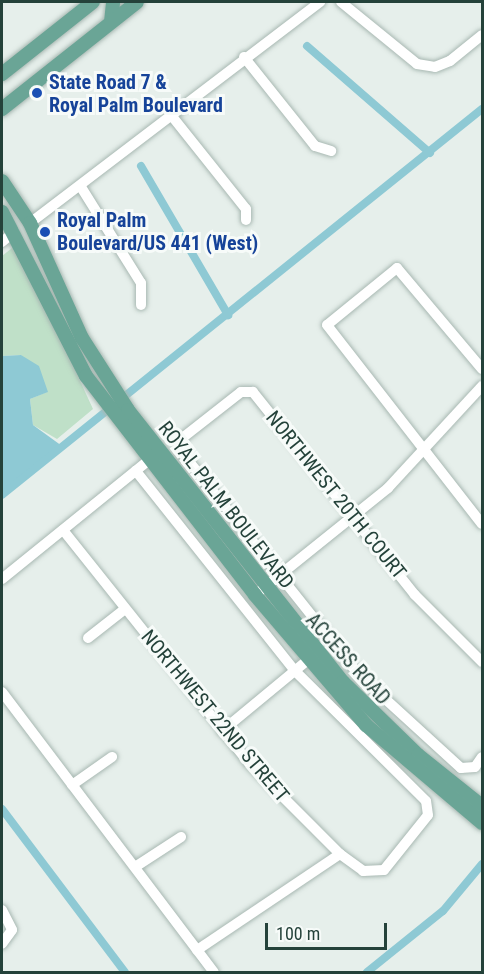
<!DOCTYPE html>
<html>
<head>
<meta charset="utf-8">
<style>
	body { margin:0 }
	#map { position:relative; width:484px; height:974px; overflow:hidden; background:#e6efeb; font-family:"Roboto Condensed",sans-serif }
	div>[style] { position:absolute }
	.green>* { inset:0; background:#bfe0c8 }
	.water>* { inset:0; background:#8ec9d4 }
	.canal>* { height:8px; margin:-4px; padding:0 4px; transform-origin:4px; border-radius:4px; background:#8ec9d4 }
	.roads { filter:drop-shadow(0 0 2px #a8b8b2) drop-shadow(0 0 2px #a8b8b2) }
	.minor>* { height:10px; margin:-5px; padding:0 5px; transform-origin:5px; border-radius:5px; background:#fff }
	.major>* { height:14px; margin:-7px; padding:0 7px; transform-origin:7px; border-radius:7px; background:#6aa596 }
	.dots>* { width:16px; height:16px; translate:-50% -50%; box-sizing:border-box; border:3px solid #f7fbf9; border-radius:50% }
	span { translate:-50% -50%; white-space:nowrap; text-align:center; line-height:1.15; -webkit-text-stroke:6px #f7fbf9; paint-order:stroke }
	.transit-label { font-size:20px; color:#164399; font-weight:700 }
	.left { translate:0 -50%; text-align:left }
	.street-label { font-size:20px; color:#24423a }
	.frame { position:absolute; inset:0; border:3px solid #24423a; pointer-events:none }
	.scale { position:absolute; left:265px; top:923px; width:122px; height:27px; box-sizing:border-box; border:3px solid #24423a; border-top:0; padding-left:8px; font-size:18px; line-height:21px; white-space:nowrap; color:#24423a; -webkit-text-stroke:4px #f7fbf9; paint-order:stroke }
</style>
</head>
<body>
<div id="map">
	<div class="green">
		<div style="clip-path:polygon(17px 244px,93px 409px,57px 439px,33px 425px,30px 399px,47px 392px,21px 355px,2px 356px,2px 256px)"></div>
	</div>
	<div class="water">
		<div style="clip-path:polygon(21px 355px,39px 366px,48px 392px,30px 399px,33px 425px,62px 446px,2px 495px,2px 356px)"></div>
	</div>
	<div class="canal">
		<div style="left:307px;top:46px;width:163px;rotate:41deg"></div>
		<div style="left:141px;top:166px;width:173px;rotate:59.7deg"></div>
		<div style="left:2px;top:495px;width:616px;rotate:-38.81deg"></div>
		<div style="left:2px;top:809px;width:204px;rotate:53deg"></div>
		<div style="left:367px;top:972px;width:97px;rotate:-38.8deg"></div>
		<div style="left:443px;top:911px;width:61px;rotate:-50.3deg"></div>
	</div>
	<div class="roads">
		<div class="minor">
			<div style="left:341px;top:2px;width:98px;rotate:39.2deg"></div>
			<div style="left:417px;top:64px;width:18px;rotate:9deg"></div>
			<div style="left:435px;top:67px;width:16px;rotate:-22deg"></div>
			<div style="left:450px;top:61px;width:41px;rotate:-39.1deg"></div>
			<div style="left:244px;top:57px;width:114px;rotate:51.4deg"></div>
			<div style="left:315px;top:146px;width:17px;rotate:17deg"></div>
			<div style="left:171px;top:115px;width:120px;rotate:51.4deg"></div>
			<div style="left:246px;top:209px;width:11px;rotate:90deg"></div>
			<div style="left:81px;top:187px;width:113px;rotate:58deg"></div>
			<div style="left:141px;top:283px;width:22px;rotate:90deg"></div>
			<div style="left:30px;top:223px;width:365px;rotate:-37.3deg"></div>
			<div style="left:2px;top:242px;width:16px;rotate:-40deg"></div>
			<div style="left:482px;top:369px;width:132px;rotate:-130.1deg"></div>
			<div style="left:397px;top:268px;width:90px;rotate:140.8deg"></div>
			<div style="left:327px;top:325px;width:252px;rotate:52.1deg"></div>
			<div style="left:63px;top:530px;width:298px;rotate:51.4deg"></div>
			<div style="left:249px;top:763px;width:129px;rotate:45deg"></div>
			<div style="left:340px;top:854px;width:29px;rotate:36deg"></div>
			<div style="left:363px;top:871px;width:21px;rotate:-3deg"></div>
			<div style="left:384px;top:870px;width:70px;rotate:-51.3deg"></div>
			<div style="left:428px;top:815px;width:14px;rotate:-98deg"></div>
			<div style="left:426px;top:801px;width:185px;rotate:-135.2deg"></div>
			<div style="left:295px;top:671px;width:256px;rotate:-128.5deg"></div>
			<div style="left:2px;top:579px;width:189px;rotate:-39deg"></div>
			<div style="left:255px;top:595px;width:171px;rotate:-38.8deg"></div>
			<div style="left:388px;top:488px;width:139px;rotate:-47.3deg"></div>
			<div style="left:88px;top:638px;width:47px;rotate:-38.1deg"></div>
			<div style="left:482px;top:662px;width:95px;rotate:-135deg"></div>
			<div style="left:415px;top:595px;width:260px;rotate:-128.6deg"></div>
			<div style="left:253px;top:392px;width:12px;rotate:180deg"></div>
			<div style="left:241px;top:392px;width:76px;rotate:141.9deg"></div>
			<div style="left:181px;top:439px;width:11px;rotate:95deg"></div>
			<div style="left:180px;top:450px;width:288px;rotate:51.5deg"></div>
			<div style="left:359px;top:675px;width:138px;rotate:42.4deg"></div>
			<div style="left:461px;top:768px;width:14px;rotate:-4deg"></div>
			<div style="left:475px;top:767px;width:12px;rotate:-55deg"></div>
			<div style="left:2px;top:692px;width:351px;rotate:52.9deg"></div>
			<div style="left:222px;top:731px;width:121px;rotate:-39.6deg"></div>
			<div style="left:72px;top:785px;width:49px;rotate:-35deg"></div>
			<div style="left:135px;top:867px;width:55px;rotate:-33.1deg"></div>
			<div style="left:2px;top:910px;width:22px;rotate:63deg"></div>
			<div style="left:12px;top:930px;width:17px;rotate:126deg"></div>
			<div style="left:197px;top:950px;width:172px;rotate:-33.9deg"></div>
		</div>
		<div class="major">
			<div style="left:111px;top:22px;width:20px;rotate:-84deg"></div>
			<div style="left:2px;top:74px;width:116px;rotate:-38.4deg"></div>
			<div style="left:2px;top:109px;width:172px;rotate:-38.4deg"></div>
			<div style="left:2px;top:181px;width:50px;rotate:56.3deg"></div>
			<div style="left:30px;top:223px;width:126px;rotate:65.7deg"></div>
			<div style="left:82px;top:338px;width:85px;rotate:57.4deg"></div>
			<div style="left:128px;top:410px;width:347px;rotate:51.7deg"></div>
			<div style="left:343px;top:682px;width:105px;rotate:44.2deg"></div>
			<div style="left:418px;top:755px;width:82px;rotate:38.6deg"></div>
			<div style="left:2px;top:212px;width:184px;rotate:62.9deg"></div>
			<div style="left:86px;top:376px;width:277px;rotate:52.3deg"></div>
			<div style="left:255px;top:595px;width:171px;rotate:49.5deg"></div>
			<div style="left:366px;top:725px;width:152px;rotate:40.2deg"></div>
		</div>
	</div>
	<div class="dots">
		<div style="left:37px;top:93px;background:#1a4fb4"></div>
		<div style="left:45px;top:232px;background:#1a4fb4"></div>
	</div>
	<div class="transit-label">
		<span class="left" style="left:49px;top:94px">State Road 7 &amp;<br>Royal Palm Boulevard</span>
		<span class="left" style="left:57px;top:232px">Royal Palm<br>Boulevard/US 441 (West)</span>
	</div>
	<div class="street-label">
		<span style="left:336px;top:495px;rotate:51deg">NORTHWEST 20TH COURT</span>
		<span style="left:226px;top:505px;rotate:52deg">ROYAL PALM BOULEVARD</span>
		<span style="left:348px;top:659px;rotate:48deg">ACCESS ROAD</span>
		<span style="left:215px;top:716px;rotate:50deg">NORTHWEST 22ND STREET</span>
	</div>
	<div class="frame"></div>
	<div class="scale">100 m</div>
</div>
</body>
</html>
